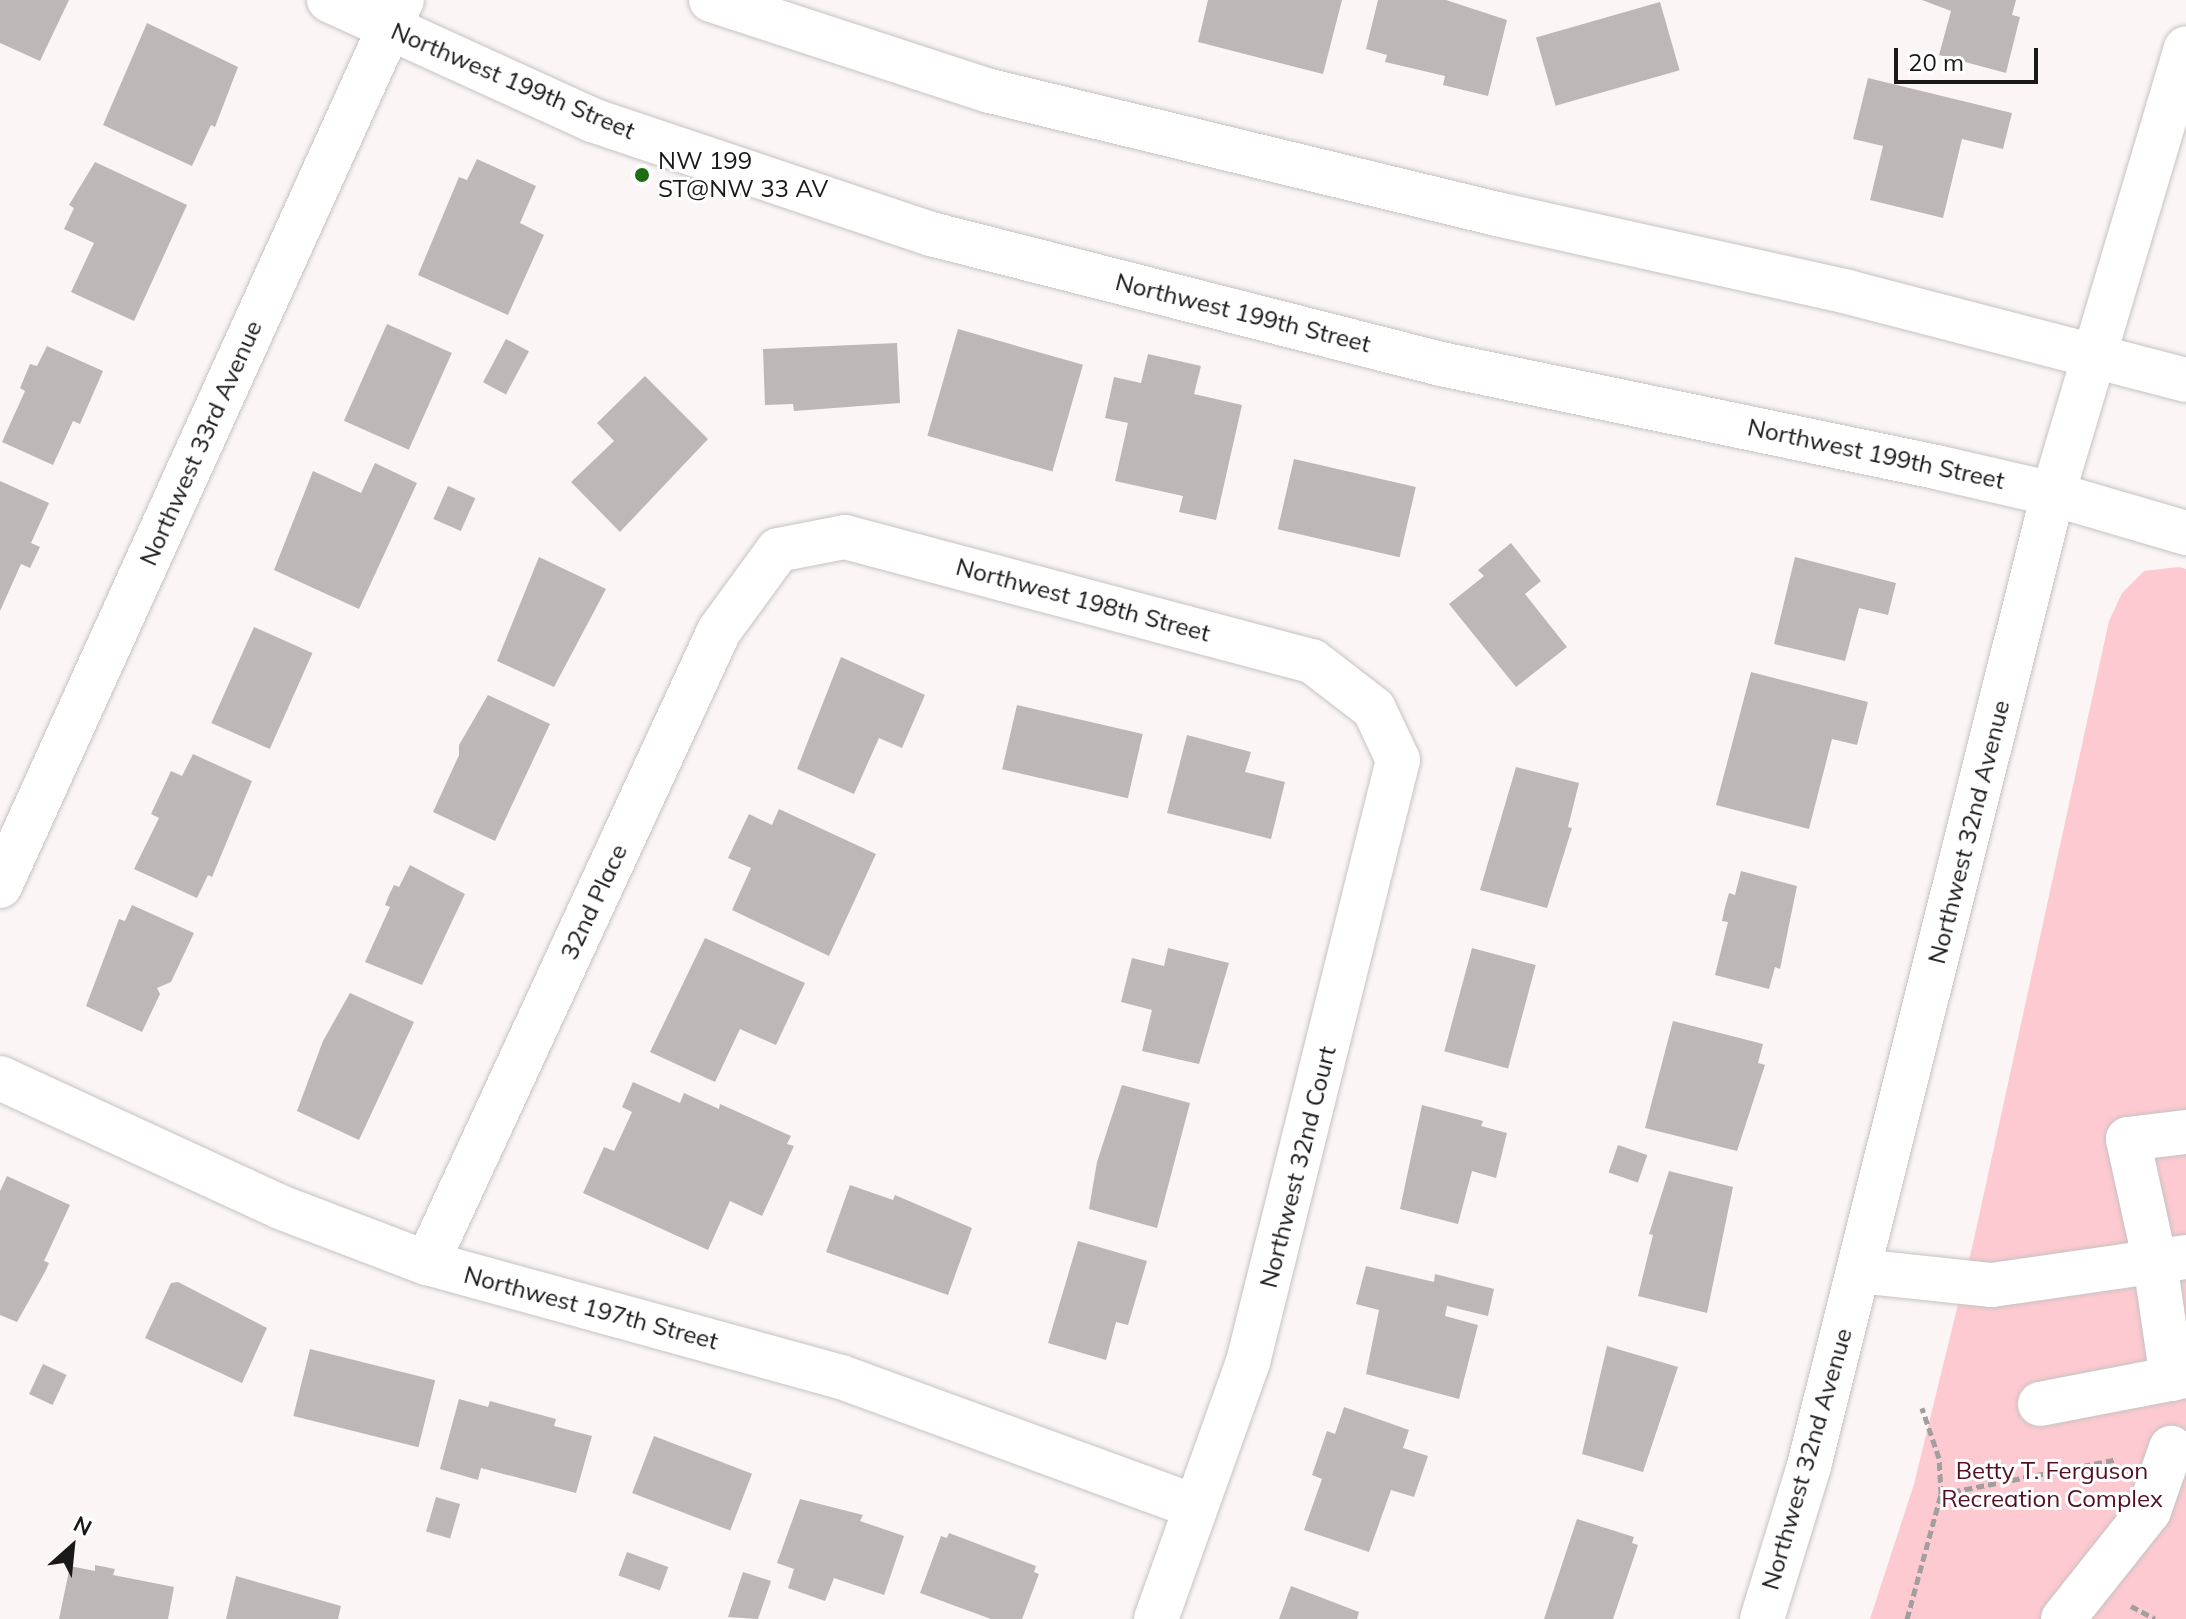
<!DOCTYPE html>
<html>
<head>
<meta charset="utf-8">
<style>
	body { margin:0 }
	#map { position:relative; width:2186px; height:1619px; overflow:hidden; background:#fbf5f5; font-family:Mulish,sans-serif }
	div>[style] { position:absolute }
	.green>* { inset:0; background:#fdcad1 }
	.building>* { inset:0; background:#bdb7b7; transform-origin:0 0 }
	.path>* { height:5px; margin-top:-2.5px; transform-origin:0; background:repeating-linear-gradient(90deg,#a39e9e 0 8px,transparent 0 12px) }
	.roads { filter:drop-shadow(0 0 2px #c8c2c2) drop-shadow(0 0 2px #c8c2c2) }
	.minor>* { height:44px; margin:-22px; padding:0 22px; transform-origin:22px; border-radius:22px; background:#fff }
	.major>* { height:44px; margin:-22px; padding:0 22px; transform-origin:22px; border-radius:22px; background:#fff }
	.dots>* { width:22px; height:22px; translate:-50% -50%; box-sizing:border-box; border:4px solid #fff; border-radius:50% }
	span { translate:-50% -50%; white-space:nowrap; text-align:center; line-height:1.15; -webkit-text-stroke:6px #fff; paint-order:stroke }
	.street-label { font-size:24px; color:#1a1818 }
	.poi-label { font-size:24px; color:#1a1818 }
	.left { translate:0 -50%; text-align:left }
	.park-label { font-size:24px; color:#540f22 }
	.north { position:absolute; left:32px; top:1507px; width:80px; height:80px; -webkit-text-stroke:6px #fff; paint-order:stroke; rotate:27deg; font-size:22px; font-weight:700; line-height:32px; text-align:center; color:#1a1818 }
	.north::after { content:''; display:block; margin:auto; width:28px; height:36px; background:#1a1818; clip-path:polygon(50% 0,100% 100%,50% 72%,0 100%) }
	.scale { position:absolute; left:1894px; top:48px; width:144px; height:36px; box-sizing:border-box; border:4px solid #1a1818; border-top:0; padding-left:10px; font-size:24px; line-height:28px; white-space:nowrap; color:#1a1818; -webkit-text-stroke:6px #fff; paint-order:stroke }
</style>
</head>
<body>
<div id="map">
	<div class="green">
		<div style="clip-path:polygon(2179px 567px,2186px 569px,2186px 1619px,1870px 1619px,1914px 1484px,1974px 1239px,2109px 621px,2122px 593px,2144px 571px)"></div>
	</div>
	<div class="building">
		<div style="clip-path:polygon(0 0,69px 0,40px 61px,0 43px)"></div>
		<div style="clip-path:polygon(1208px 0,1342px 0,1323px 74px,1198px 42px)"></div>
		<div style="clip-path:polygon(1378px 0,1446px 0,1507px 20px,1488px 96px,1443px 85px,1445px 76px,1385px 62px,1387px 55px,1366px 49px)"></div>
		<div style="clip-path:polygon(1922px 0,2016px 0,2012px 15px,2020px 17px,2006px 73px,1939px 55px,1951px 11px)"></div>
		<div style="left:1660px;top:2px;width:71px;height:129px;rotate:74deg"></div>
		<div style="clip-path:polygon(147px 23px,238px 67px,215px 127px,211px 125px,192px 166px,103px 125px)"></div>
		<div style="clip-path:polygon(1868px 78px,2012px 113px,2003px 149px,1962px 139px,1943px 218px,1870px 200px,1883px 146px,1853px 139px)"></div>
		<div style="clip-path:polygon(477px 159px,536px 186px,520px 223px,544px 235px,508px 315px,418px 275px,459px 177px,467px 180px)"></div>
		<div style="clip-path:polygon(95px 162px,187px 205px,134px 321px,71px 292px,94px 243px,64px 229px,74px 208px,69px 205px)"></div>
		<div style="left:387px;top:324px;width:71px;height:106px;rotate:24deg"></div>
		<div style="left:958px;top:329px;width:130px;height:111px;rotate:16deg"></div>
		<div style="left:506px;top:339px;width:26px;height:49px;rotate:28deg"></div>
		<div style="clip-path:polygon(897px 343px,900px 403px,794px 411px,793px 404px,765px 405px,763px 349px)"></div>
		<div style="clip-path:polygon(47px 346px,103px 371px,80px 424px,73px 421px,53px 465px,2px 442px,25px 391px,20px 388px,30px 364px,37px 366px)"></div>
		<div style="clip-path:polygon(1148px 354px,1201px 366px,1194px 394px,1242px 405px,1216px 520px,1179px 512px,1183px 496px,1115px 481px,1128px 423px,1105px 418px,1114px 377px,1141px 383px)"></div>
		<div style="clip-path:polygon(645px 376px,708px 439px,620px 532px,571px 482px,614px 441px,597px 423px)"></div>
		<div style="left:1294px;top:459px;width:125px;height:72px;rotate:13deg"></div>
		<div style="clip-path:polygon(375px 463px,417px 483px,359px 609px,274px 570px,313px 471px,361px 493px)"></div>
		<div style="clip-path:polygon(0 481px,49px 503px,31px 543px,40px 547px,30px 568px,21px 564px,0 611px)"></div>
		<div style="left:448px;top:486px;width:30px;height:36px;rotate:24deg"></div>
		<div style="clip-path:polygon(1511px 543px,1541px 581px,1525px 594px,1567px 647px,1516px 687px,1449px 604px,1484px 576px,1478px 570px)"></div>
		<div style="clip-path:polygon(539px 557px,606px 589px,554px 687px,497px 661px)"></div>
		<div style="clip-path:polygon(1795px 557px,1896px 583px,1888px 615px,1859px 608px,1845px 661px,1774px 644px)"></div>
		<div style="left:254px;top:627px;width:64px;height:105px;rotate:24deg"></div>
		<div style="clip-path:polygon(841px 657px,925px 695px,902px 748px,879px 738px,854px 794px,797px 769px)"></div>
		<div style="clip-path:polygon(1751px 672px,1868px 702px,1857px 745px,1832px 739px,1809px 829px,1716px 805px)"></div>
		<div style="clip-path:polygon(488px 695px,550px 724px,495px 841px,433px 812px,459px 755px,459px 745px)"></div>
		<div style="left:1017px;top:705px;width:129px;height:66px;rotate:13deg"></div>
		<div style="clip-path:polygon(1187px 735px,1251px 752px,1245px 772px,1285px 782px,1271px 839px,1167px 813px)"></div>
		<div style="clip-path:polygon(193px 754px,252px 781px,212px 877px,208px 875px,197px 898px,134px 869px,159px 818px,151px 814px,171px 771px,182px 776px)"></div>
		<div style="clip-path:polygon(1516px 767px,1579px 783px,1568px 827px,1572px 828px,1547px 908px,1480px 890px)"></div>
		<div style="clip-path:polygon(779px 809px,876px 854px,829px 956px,732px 910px,751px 868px,728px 858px,749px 814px,772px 825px)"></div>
		<div style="clip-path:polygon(410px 865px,465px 894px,422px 985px,365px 962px,390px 907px,385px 905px,389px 895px,394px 885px,399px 887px)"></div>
		<div style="clip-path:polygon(1741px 871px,1797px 886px,1780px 969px,1775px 967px,1769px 989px,1715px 975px,1728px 922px,1722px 921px,1725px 907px,1729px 893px,1735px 895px)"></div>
		<div style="clip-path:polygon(132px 905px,194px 933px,171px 982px,157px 988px,160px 994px,142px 1032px,86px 1006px,119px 919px,125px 921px)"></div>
		<div style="clip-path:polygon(705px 938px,805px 983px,776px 1045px,740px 1029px,715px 1082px,650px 1052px)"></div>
		<div style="clip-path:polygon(1168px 948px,1229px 963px,1199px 1064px,1142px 1051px,1152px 1010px,1121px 1002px,1132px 958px,1164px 966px)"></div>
		<div style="left:1472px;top:948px;width:66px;height:107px;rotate:15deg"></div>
		<div style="clip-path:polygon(350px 993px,414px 1022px,359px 1140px,297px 1111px,323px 1041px)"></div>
		<div style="clip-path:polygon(1673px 1021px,1763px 1044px,1758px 1063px,1765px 1065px,1737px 1151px,1645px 1128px)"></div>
		<div style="clip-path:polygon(633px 1082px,680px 1103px,684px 1093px,719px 1109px,720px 1104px,791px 1136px,787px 1144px,794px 1146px,762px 1216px,730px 1201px,708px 1250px,583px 1193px,604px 1147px,614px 1151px,632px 1112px,622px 1107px)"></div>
		<div style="clip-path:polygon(1122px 1085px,1190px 1103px,1157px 1228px,1089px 1209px,1097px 1162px)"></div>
		<div style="clip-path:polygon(1422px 1105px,1483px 1121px,1481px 1126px,1507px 1133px,1496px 1178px,1472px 1171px,1458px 1224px,1400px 1209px)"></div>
		<div style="left:1618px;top:1145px;width:31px;height:29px;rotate:19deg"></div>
		<div style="clip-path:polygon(1669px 1171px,1733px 1187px,1707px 1313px,1638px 1296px,1653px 1235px,1649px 1234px)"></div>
		<div style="clip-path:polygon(7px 1176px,70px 1205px,44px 1261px,49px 1263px,45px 1272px,17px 1322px,0 1315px,0 1191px)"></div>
		<div style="clip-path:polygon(850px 1185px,893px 1200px,895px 1195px,972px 1228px,948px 1295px,826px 1252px)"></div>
		<div style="clip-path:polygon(1078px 1241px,1147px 1261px,1128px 1325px,1116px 1322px,1106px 1360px,1048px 1343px)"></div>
		<div style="clip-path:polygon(1366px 1266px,1434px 1282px,1435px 1274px,1494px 1289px,1488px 1316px,1447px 1306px,1445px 1316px,1478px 1325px,1459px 1399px,1366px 1374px,1379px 1310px,1356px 1304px)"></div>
		<div style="clip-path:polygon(178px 1282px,267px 1328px,242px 1383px,145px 1338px,171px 1283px)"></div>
		<div style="clip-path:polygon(1607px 1346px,1678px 1367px,1643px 1472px,1582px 1454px)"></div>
		<div style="left:310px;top:1349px;width:129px;height:69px;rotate:14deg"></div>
		<div style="left:43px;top:1364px;width:26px;height:33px;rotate:25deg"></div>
		<div style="clip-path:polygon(459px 1399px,488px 1407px,490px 1401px,556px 1419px,554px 1426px,592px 1436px,576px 1493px,481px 1468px,478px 1480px,440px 1469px)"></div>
		<div style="clip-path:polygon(1344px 1407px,1409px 1430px,1403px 1448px,1428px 1456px,1414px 1497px,1391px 1490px,1369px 1552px,1304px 1530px,1322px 1479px,1312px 1475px,1327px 1431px,1335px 1434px)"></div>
		<div style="left:654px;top:1436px;width:105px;height:61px;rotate:21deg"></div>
		<div style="left:436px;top:1497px;width:25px;height:36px;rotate:16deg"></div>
		<div style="clip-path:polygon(800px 1499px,863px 1515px,860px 1521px,904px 1536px,884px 1595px,834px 1578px,825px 1601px,788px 1588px,794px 1569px,777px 1563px)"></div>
		<div style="clip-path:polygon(1577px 1519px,1634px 1537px,1632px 1543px,1638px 1545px,1613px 1619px,1544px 1619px)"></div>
		<div style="clip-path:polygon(949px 1533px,1036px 1566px,1034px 1572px,1039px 1574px,1022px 1619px,991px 1619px,920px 1593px,941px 1536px,947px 1538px)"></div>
		<div style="left:627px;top:1552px;width:44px;height:25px;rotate:20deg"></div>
		<div style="clip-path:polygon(95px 1565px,115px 1569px,113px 1575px,174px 1587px,168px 1619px,59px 1619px,70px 1566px,95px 1571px)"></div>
		<div style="clip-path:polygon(743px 1572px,771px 1581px,758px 1619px,728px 1617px)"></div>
		<div style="clip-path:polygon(236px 1576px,341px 1606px,338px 1619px,226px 1619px)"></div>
		<div style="clip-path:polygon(1291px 1586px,1359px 1612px,1357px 1619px,1279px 1619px)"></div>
	</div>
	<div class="path">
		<div style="left:1941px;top:1494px;width:179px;rotate:-11.2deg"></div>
		<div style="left:2131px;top:1606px;width:27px;rotate:28deg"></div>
		<div style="left:1907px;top:1619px;width:130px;rotate:-74.8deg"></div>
		<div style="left:1941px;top:1494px;width:36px;rotate:-93deg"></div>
		<div style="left:1939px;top:1458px;width:53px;rotate:-108.8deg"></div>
	</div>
	<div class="roads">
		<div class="minor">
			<div style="left:0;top:886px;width:973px;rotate:-65.6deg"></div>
			<div style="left:0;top:1078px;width:308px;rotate:24.7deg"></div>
			<div style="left:280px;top:1207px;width:157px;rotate:20.9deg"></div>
			<div style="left:427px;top:1263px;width:429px;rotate:15.4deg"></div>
			<div style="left:841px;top:1377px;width:376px;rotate:20.1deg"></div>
			<div style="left:427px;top:1263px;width:696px;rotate:-65.2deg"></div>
			<div style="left:719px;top:631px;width:100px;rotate:-53.9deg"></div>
			<div style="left:778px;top:550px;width:68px;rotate:-11deg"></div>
			<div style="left:845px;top:537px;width:483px;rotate:14.9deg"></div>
			<div style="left:1312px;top:661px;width:78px;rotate:37.7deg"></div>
			<div style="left:1374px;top:709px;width:56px;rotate:64.8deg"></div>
			<div style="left:1398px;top:760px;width:620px;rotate:103.99deg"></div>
			<div style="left:1248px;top:1362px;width:273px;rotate:109.7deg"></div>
			<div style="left:1859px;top:1271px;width:134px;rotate:6deg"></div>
			<div style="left:1992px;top:1285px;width:196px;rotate:-8.2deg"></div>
			<div style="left:2172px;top:1379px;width:118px;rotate:-98.3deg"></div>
			<div style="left:2155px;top:1262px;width:126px;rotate:-102.4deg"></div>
			<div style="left:2128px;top:1139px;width:58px;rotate:-6.9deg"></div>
			<div style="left:2040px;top:1404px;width:149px;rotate:-10.9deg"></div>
			<div style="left:1762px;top:1619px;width:160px;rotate:-72.9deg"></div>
			<div style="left:1809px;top:1466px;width:1002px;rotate:-75.91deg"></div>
			<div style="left:2053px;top:494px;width:465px;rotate:-73.4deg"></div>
			<div style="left:2063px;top:1619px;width:138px;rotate:-51.5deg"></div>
			<div style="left:2149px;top:1511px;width:67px;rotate:-70.8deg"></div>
		</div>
		<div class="major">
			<div style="left:329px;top:0;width:289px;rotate:24.5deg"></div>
			<div style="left:592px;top:120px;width:358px;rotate:18.6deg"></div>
			<div style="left:931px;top:234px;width:526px;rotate:14.3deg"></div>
			<div style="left:1441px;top:364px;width:506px;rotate:11.75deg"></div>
			<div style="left:1936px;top:467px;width:120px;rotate:13deg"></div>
			<div style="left:2053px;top:494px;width:139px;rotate:16.3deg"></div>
			<div style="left:711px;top:0;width:293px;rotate:18.1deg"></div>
			<div style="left:990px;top:91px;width:522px;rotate:13.64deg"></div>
			<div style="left:1497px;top:214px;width:360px;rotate:12.5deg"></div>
			<div style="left:1848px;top:292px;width:349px;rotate:14.6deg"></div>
		</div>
	</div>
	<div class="dots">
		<div style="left:642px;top:175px;background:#1f6d12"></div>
	</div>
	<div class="street-label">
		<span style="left:513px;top:81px;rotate:23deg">Northwest 199th Street</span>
		<span style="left:1243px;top:313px;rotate:14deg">Northwest 199th Street</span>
		<span style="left:201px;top:443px;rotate:-66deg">Northwest 33rd Avenue</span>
		<span style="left:1876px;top:454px;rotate:12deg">Northwest 199th Street</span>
		<span style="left:1083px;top:600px;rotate:15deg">Northwest 198th Street</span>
		<span style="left:1969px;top:832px;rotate:-76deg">Northwest 32nd Avenue</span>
		<span style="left:594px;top:902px;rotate:-65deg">32nd Place</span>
		<span style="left:1298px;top:1167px;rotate:-76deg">Northwest 32nd Court</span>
		<span style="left:591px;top:1308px;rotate:15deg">Northwest 197th Street</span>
		<span style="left:1807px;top:1459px;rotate:-74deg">Northwest 32nd Avenue</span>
	</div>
	<div class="poi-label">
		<span class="left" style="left:658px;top:175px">NW 199<br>ST@NW 33 AV</span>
	</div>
	<div class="park-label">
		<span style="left:2052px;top:1485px">Betty T. Ferguson<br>Recreation Complex</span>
	</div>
	<div class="north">N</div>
	<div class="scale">20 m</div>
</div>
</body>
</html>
